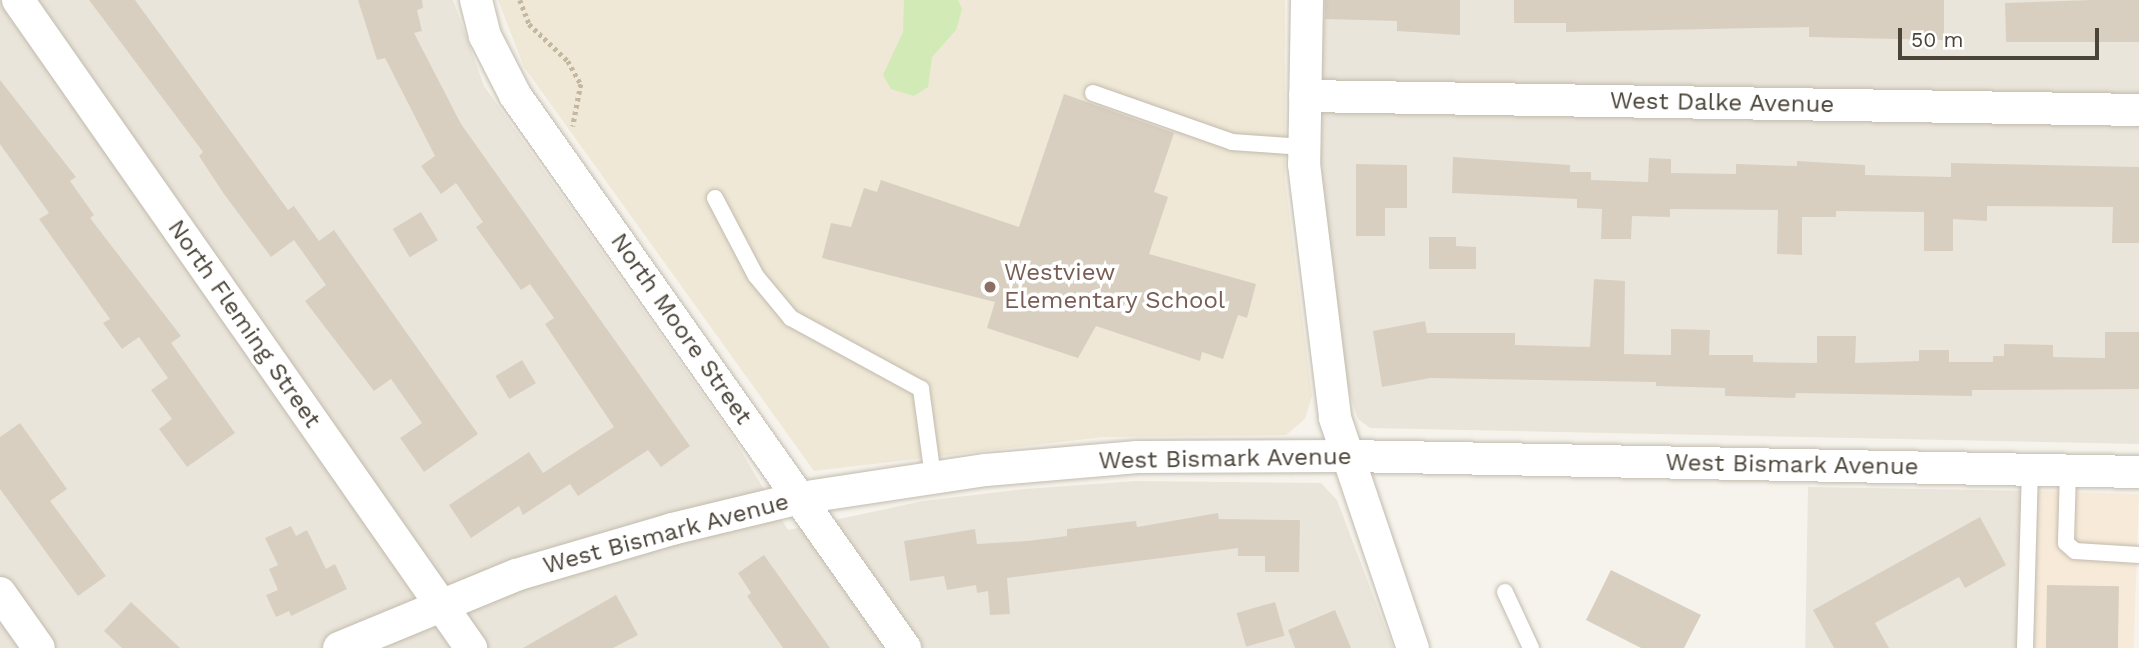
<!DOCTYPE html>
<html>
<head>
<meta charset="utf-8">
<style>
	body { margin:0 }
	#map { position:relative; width:2139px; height:648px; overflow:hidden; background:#f6f3ec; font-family:"Work Sans",sans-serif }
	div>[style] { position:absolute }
	.residential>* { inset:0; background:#eae5da; transform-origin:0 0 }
	.commercial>* { inset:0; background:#f7ead8; transform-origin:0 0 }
	.education>* { inset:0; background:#efe8d6 }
	.green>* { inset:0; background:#d2eab5 }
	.building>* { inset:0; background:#d8cfc1; transform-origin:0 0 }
	.path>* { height:4.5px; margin-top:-2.25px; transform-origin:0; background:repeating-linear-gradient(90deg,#c4b79f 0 3.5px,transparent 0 7px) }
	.roads { filter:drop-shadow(0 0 2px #c2bbae) drop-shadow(0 0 2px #c2bbae) }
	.lane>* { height:16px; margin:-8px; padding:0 8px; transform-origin:8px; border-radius:8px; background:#fff }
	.street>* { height:32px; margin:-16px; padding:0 16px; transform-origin:16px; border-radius:16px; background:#fff }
	.dots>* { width:19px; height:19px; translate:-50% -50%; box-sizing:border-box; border:4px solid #fff; border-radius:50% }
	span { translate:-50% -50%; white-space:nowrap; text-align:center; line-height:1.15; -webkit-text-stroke:7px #fff; paint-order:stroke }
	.street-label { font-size:24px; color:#4b4439 }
	.education-label { font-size:24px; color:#785e54 }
	.left { translate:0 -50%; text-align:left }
	.scale { position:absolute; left:1898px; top:28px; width:201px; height:32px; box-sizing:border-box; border:4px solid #4b4439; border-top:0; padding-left:9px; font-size:21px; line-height:24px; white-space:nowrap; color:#4b4439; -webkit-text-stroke:5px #fff; paint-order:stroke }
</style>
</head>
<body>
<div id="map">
	<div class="residential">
		<div style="clip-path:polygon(0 0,453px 0,484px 86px,734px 439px,788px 530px,923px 501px,1025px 489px,1136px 481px,1321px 483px,1337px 500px,1393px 648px,0 648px)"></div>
		<div style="clip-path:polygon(1322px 0,2139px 0,2139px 444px,1370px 428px,1358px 419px,1344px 376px,1327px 245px,1320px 151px)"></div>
		<div style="left:1808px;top:487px;width:231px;height:161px;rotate:1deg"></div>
	</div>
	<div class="commercial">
		<div style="left:2039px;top:491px;width:100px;height:157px;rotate:2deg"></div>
	</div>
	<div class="education">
		<div style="clip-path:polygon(498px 0,1285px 0,1285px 179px,1312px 396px,1305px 419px,1286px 435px,1104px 437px,814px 471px,524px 67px)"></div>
	</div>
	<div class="green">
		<div style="clip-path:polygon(904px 0,958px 0,962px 9px,956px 30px,932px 57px,928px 87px,914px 96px,891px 89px,883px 75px,903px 32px)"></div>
	</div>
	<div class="building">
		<div style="clip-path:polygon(89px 0,135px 0,288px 210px,294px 206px,319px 241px,334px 230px,478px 434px,424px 472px,400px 438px,422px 423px,391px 379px,374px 391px,305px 301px,326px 285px,294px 240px,271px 257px,224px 194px,199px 156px,203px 152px)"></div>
		<div style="clip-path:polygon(358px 0,422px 0,423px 8px,417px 10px,422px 31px,414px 33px,461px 124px,690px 446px,661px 467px,648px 450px,578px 496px,570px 484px,523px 515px,519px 506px,471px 538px,449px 505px,529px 452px,543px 473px,614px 427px,545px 324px,554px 318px,530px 284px,521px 290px,476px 227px,483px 222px,456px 183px,441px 194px,421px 166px,435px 156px,385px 58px,377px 60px)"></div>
		<div style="clip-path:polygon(1325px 0,1460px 0,1460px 35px,1397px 31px,1397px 21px,1325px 19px)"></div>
		<div style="clip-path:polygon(1514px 0,1944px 0,1944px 40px,1809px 37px,1809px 27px,1566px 32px,1566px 23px,1514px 23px)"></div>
		<div style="clip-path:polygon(2094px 0,2139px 0,2139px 42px,2006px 42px,2005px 3px)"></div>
		<div style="clip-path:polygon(0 80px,76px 177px,70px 181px,94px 215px,90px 218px,181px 336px,171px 343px,235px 433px,187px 467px,159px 429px,172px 419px,151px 390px,168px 378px,139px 337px,122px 349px,103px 323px,110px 319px,39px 219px,49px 213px,0 144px)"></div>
		<div style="clip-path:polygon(1064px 94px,1174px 133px,1154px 192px,1168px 197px,1149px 254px,1256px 284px,1247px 318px,1238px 315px,1223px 359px,1202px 352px,1200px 361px,1096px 326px,1078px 358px,987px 328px,995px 302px,822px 258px,831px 223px,851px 227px,864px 188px,877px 192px,881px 180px,1019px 227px)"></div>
		<div style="clip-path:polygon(1453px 157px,1570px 165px,1570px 172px,1591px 172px,1591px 180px,1648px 182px,1649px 158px,1671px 159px,1671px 173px,1736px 174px,1736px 164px,1797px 166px,1797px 161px,1865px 165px,1865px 175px,1951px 177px,1951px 163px,2139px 167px,2139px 243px,2112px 243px,2113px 207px,1987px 206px,1987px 221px,1953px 219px,1953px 251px,1924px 251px,1924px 212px,1836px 211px,1836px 217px,1802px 217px,1802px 255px,1777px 254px,1778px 210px,1670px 209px,1670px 217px,1632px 216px,1631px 239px,1601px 239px,1602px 209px,1577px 208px,1577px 199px,1452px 193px)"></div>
		<div style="clip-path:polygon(1356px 164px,1407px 165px,1407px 208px,1385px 208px,1385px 236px,1356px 236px)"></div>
		<div style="left:421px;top:212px;width:33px;height:33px;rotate:59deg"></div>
		<div style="clip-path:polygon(1429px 237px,1456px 237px,1456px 246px,1476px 247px,1476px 269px,1429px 269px)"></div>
		<div style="clip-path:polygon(1594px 279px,1625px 281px,1624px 354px,1671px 355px,1671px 329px,1710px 330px,1709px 355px,1753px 355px,1753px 362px,1817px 363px,1817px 336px,1856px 336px,1855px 363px,1919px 361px,1919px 350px,1949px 350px,1949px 362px,1993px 362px,1993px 356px,2004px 356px,2004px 344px,2053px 345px,2053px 357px,2105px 358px,2105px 332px,2139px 332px,2139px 389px,1972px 390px,1972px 396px,1796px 393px,1795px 398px,1725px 396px,1725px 388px,1656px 386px,1656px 382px,1430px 378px,1382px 387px,1373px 331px,1425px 321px,1427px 333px,1515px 333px,1515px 345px,1590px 347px)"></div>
		<div style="left:522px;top:360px;width:27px;height:31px;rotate:59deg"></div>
		<div style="clip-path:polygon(20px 423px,67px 489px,50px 501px,106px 576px,78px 596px,0 489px,0 437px)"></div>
		<div style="clip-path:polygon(1218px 513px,1219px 519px,1300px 520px,1299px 572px,1265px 572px,1265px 556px,1238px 556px,1238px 548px,1007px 578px,1010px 614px,990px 615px,988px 591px,977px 593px,976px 585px,947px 590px,944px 576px,910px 581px,904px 541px,975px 529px,977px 544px,1027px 541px,1067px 536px,1067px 529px,1136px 521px,1137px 527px)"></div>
		<div style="clip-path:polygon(1980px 517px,2006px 565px,1965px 588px,1959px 577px,1875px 623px,1889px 648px,1834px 648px,1813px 610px)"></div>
		<div style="clip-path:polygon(291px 526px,296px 536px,307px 530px,326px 569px,335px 564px,347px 589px,291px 616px,289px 611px,276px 617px,266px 595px,278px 590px,269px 569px,278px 565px,265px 538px)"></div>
		<div style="clip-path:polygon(764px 555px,830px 648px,783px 648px,747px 596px,751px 593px,738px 573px)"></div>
		<div style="clip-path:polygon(1611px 570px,1701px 615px,1684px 648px,1641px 648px,1586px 620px)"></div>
		<div style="left:2047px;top:585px;width:72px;height:63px;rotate:1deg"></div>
		<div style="clip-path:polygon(616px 595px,638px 635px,613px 648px,523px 648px)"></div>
		<div style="clip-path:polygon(131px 602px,180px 648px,122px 648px,104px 631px)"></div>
		<div style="left:1275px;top:602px;width:35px;height:40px;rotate:74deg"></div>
		<div style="clip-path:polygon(1335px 610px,1351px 648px,1295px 648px,1288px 630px)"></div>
	</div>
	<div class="path">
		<div style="left:520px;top:0;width:26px;rotate:69deg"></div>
		<div style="left:529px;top:24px;width:54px;rotate:43.5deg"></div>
		<div style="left:568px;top:61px;width:26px;rotate:61deg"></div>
		<div style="left:581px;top:84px;width:43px;rotate:100.8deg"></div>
	</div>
	<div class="roads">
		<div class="lane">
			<div style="left:1093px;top:93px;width:147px;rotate:19.4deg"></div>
			<div style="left:1232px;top:142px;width:72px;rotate:4deg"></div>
			<div style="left:715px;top:198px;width:88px;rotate:62.3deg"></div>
			<div style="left:756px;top:276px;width:55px;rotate:50.2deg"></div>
			<div style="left:791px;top:318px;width:148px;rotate:28.6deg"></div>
			<div style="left:921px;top:389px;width:89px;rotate:82.2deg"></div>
			<div style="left:2068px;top:470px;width:73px;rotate:91.6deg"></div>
			<div style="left:2066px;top:543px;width:12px;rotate:42deg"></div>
			<div style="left:2075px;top:551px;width:64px;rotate:3.6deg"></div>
			<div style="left:1505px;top:592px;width:62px;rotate:65.1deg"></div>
			<div style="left:2025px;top:648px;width:178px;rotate:-88.4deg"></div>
		</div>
		<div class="street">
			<div style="left:18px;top:0;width:791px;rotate:55.04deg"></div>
			<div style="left:476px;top:0;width:37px;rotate:76deg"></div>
			<div style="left:485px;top:36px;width:66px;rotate:63deg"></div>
			<div style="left:515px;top:95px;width:677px;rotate:54.81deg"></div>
			<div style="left:1307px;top:0;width:164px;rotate:91deg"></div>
			<div style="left:1304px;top:164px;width:256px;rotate:83deg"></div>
			<div style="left:1335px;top:418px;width:243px;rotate:71.3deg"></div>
			<div style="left:1305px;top:96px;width:834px;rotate:0.96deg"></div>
			<div style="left:0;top:593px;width:67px;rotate:54.7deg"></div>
			<div style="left:339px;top:648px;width:191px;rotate:-22.4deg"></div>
			<div style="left:516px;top:575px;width:163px;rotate:-16.4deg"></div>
			<div style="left:672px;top:529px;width:132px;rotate:-13.6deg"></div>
			<div style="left:800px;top:498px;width:188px;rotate:-8.6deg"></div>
			<div style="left:986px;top:470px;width:152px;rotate:-4.9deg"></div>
			<div style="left:1137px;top:457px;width:212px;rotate:-0.3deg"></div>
			<div style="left:1349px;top:456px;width:790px;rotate:1.16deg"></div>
		</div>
	</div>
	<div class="dots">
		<div style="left:990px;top:287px;background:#8d6e63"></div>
	</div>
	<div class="street-label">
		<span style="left:1722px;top:103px;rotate:1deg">West Dalke Avenue</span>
		<span style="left:244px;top:324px;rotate:55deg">North Fleming Street</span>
		<span style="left:681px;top:329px;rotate:55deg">North Moore Street</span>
		<span style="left:1225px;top:459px;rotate:-1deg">West Bismark Avenue</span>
		<span style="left:1792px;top:465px;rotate:1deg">West Bismark Avenue</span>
		<span style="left:666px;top:534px;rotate:-15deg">West Bismark Avenue</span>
	</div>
	<div class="education-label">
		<span class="left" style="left:1004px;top:287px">Westview<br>Elementary School</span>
	</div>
	<div class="scale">50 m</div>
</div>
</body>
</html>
